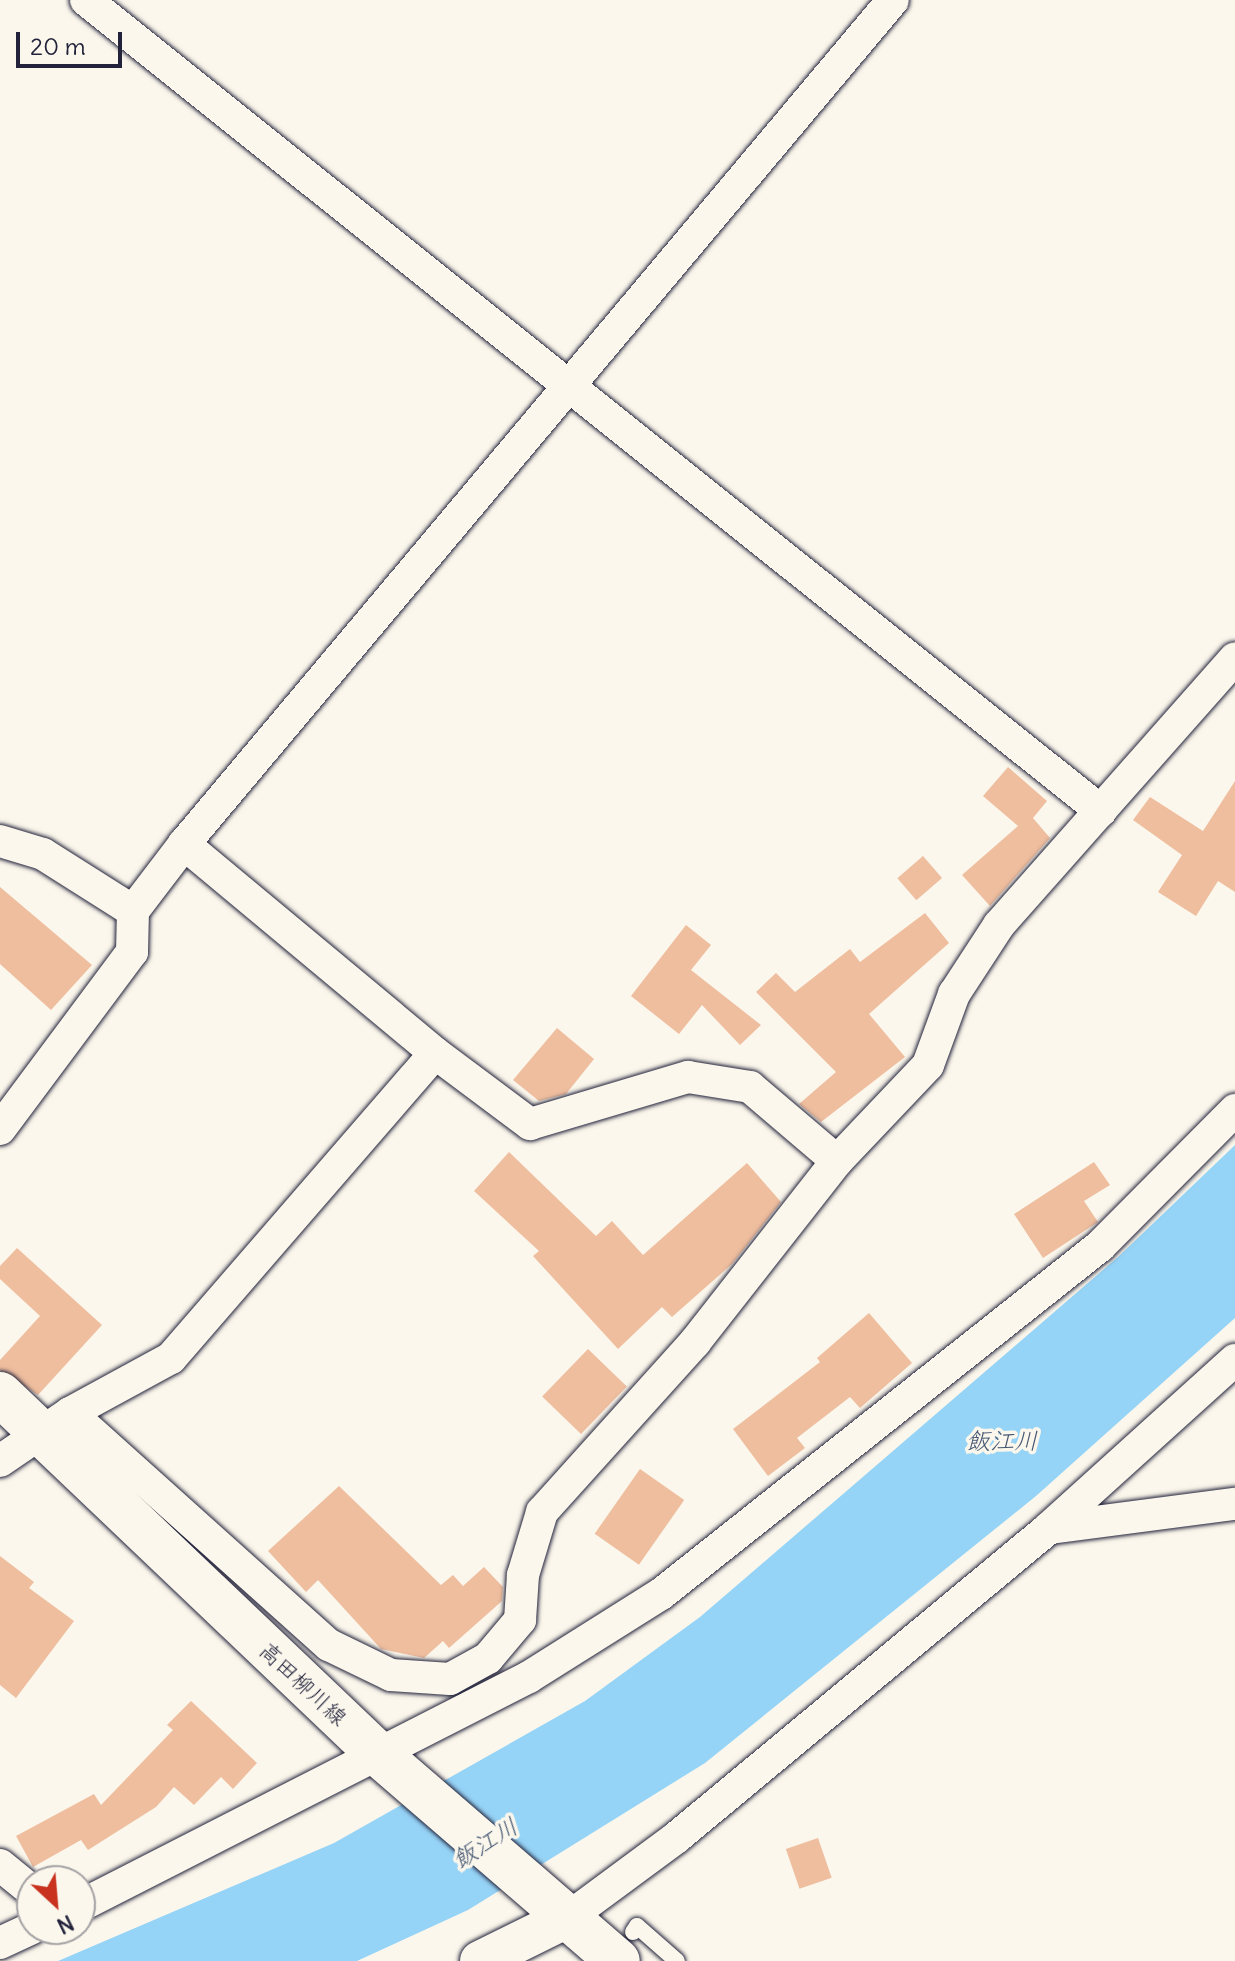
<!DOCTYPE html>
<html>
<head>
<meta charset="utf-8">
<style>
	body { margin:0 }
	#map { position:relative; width:1235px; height:1961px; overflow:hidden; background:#fbf7ec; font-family:Delius,"Klee One",sans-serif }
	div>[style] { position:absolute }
	.water>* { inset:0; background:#96d4f7 }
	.building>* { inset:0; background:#efbe9f; transform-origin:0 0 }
	.roads { filter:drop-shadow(0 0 2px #22223b) drop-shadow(0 0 2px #22223b) }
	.service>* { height:16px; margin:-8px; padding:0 8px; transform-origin:8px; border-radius:8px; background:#fbf7ec }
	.minor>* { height:32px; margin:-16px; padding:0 16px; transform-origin:16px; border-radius:16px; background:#fbf7ec }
	.tertiary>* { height:40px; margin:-20px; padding:0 20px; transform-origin:20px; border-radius:20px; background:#fbf7ec }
	.secondary>* { height:44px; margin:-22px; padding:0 22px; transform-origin:22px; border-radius:22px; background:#fbf7ec }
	span { translate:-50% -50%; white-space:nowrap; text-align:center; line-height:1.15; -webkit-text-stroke:7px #fbf7ec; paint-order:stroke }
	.street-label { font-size:22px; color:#22223b }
	.water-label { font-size:24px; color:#455773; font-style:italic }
	.north { position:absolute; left:16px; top:1865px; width:80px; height:80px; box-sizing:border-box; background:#fbf7ec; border:2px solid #a4a2a5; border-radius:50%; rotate:154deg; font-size:22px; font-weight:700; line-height:32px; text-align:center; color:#22223b }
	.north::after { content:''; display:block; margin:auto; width:28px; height:36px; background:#c8321e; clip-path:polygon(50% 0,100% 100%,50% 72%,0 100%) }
	.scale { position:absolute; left:16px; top:32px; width:106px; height:36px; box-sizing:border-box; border:4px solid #22223b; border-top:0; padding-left:10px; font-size:24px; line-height:28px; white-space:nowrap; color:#22223b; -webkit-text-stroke:6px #fbf7ec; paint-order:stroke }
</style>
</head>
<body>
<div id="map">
	<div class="water">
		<div style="clip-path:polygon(1235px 1145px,1235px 1318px,1036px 1496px,705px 1763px,468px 1910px,357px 1961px,58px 1961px,334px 1843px,585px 1701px,700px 1617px,857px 1482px,1118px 1257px)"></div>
	</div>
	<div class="building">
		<div style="clip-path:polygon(1008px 767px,1047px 801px,1033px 818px,1050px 838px,990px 906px,962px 875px,1018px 826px,983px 796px)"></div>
		<div style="clip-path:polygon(1235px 781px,1235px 892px,1218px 881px,1196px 916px,1158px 892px,1182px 855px,1133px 820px,1150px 797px,1203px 831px)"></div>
		<div style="left:923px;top:856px;width:29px;height:34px;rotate:49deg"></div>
		<div style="clip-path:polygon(0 887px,92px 965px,51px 1010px,0 964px)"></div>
		<div style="clip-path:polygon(925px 913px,949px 943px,869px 1014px,905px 1057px,821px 1122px,799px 1104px,836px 1072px,756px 992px,776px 973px,795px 992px,850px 949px,860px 962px)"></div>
		<div style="clip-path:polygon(686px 925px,711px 945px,691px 970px,761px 1025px,740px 1045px,702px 1005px,679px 1034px,631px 996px)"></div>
		<div style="clip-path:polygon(557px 1028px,594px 1059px,566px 1094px,539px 1101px,513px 1080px)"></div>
		<div style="clip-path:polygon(509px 1152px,596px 1236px,612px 1221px,643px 1255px,747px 1163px,781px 1202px,732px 1264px,672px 1317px,662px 1307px,618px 1349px,533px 1256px,539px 1251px,474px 1191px)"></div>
		<div style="clip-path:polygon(1094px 1162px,1110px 1185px,1084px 1201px,1098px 1222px,1043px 1258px,1014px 1214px)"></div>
		<div style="clip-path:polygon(17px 1248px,102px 1325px,38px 1395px,0 1370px,0 1360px,40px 1316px,0 1279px,0 1266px)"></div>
		<div style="clip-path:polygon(869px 1313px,912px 1363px,860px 1408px,850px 1397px,797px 1438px,805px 1448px,768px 1476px,733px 1429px,820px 1362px,817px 1358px)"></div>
		<div style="left:588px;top:1349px;width:54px;height:66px;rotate:44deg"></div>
		<div style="left:640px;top:1469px;width:54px;height:79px;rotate:35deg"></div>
		<div style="clip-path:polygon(339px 1486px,441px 1585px,453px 1575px,463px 1586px,484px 1567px,503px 1587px,502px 1601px,449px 1648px,443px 1641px,424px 1658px,381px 1649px,318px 1580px,306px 1592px,268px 1551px)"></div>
		<div style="clip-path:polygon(0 1556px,34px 1582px,29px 1588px,74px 1621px,16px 1698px,0 1685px)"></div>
		<div style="clip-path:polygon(191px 1701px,257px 1763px,233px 1789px,221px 1777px,194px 1805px,174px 1787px,156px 1807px,88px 1850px,81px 1840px,33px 1867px,16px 1836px,94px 1794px,101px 1805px,173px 1730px,167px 1725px)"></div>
		<div style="left:818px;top:1838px;width:42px;height:34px;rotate:71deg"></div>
	</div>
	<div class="roads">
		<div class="service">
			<div style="left:633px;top:1932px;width:7px;rotate:-56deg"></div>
			<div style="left:637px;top:1926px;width:53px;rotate:41.2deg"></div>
		</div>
		<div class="minor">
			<div style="left:86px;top:0;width:1299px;rotate:38.63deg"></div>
			<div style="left:0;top:841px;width:45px;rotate:16.8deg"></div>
			<div style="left:43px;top:854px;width:107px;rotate:32.3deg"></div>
			<div style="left:435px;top:1053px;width:119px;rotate:36.8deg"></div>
			<div style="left:530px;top:1124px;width:165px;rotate:-16.6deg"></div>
			<div style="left:688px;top:1077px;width:63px;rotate:9.2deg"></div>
			<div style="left:750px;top:1087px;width:114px;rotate:40.4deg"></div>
			<div style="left:0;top:1129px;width:221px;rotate:-53.3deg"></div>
			<div style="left:132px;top:952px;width:41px;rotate:-88.6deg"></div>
			<div style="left:133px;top:911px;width:84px;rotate:-52.7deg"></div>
			<div style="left:70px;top:1413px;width:348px;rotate:41.9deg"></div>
			<div style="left:329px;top:1645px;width:69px;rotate:25.8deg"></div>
			<div style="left:391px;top:1675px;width:59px;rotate:3.9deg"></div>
			<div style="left:450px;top:1679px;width:43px;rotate:-28.9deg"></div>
			<div style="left:488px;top:1658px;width:50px;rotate:-49.9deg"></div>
			<div style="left:520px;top:1620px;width:45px;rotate:-86.2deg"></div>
			<div style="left:523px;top:1575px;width:66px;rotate:-73.2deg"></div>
			<div style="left:542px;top:1512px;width:229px;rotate:-48deg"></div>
			<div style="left:695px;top:1342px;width:230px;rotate:-51.9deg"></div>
			<div style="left:837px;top:1161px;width:132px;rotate:-46.5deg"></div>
			<div style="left:928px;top:1065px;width:76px;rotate:-69.9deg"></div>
			<div style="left:954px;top:994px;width:82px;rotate:-56.9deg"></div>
			<div style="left:999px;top:925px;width:356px;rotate:-48.5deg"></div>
			<div style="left:0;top:1461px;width:85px;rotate:-34.4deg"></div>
			<div style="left:70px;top:1413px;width:115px;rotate:-28.6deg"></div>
			<div style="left:171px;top:1358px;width:403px;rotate:-49.1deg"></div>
			<div style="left:435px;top:1053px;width:327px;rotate:-140.2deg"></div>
			<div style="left:184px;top:844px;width:1102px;rotate:-49.97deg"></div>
			<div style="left:1049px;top:1528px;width:188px;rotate:-7.4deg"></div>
			<div style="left:0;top:1865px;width:41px;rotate:39.1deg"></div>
			<div style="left:80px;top:1906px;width:504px;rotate:-27.02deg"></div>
			<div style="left:529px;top:1677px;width:156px;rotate:-32.2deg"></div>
			<div style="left:661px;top:1594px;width:560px;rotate:-38.4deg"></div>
			<div style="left:1100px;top:1246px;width:192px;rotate:-45.2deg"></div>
			<div style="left:569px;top:1917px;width:134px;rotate:-36.5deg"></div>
			<div style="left:677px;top:1837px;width:484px;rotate:-39.7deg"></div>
			<div style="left:1049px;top:1528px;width:251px;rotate:-42.1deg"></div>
			<div style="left:0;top:1943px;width:35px;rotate:-25deg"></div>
		</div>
		<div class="tertiary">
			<div style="left:480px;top:1961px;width:99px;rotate:-26.3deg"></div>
		</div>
		<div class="secondary">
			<div style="left:0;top:1394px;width:521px;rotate:43.6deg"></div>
			<div style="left:377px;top:1753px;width:318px;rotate:40.8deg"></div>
		</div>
	</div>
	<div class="street-label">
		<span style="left:303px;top:1684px;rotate:43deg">高田柳川線</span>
	</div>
	<div class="water-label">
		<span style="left:1002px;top:1441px">飯江川</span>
		<span style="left:485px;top:1843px;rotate:-32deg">飯江川</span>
	</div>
	<div class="north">N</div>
	<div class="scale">20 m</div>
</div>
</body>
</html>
